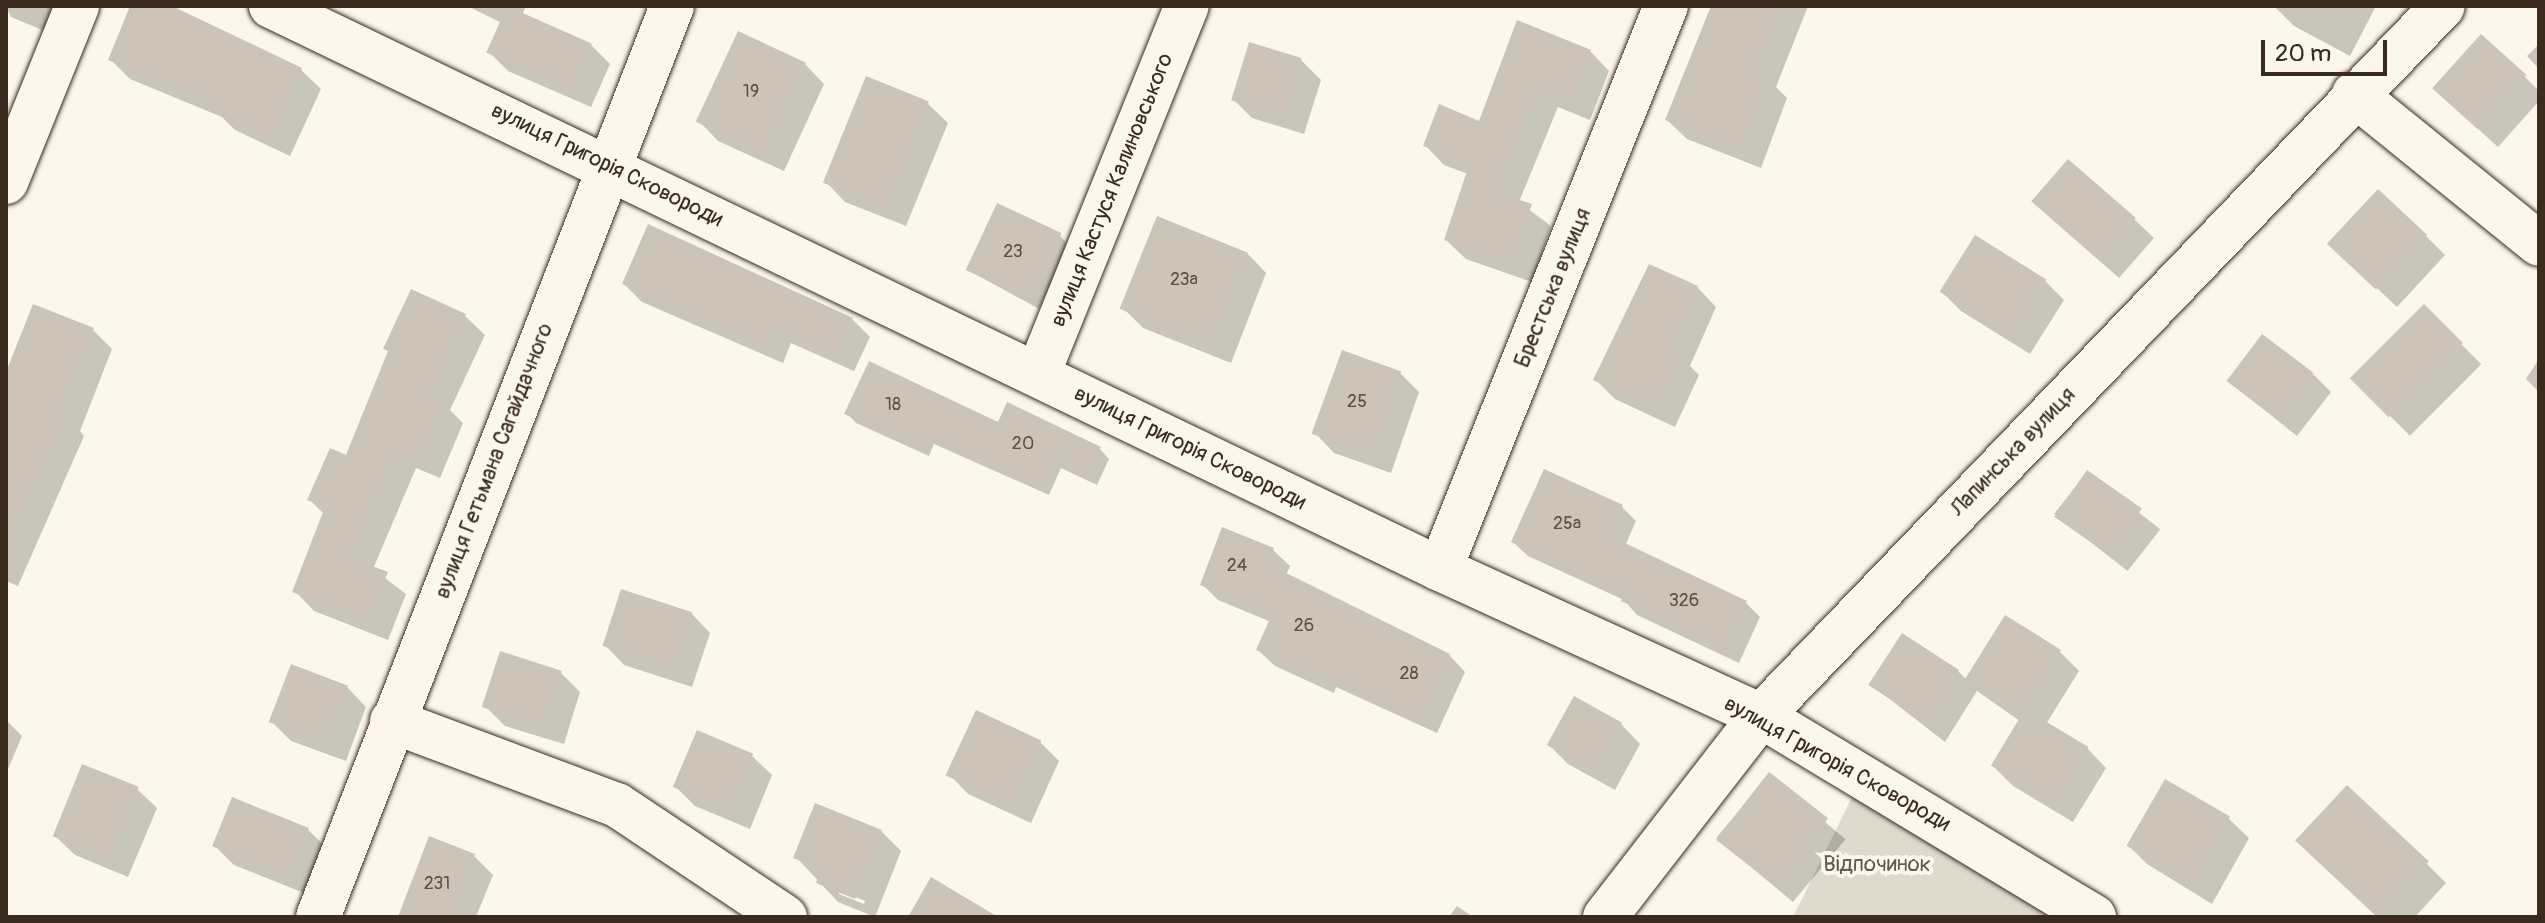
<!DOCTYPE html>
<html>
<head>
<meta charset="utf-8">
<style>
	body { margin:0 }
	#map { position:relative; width:2545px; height:923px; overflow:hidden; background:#fbf7ec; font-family:Pangolin,sans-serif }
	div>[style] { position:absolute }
	.green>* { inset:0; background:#dfd9ce }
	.shadow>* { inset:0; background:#0003; transform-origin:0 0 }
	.building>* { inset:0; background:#ccc4b9; transform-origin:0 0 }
	.roads { filter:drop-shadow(0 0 2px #3b2a1e) drop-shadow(0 0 2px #3b2a1e) }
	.minor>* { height:44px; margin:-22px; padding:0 22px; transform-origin:22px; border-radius:22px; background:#fbf7ec }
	span { translate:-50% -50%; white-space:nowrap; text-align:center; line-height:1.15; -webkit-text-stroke:8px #fbf7ec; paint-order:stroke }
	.number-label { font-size:18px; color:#5f5045 }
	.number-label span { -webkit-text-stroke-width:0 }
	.street-label { font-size:22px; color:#3b2a1e }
	.park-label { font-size:22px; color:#64564a }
	.frame { position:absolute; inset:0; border:8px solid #3b2a1e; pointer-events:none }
	.scale { position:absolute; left:2261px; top:40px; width:126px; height:36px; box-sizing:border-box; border:4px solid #3b2a1e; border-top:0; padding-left:10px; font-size:24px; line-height:28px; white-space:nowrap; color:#3b2a1e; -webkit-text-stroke:6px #fbf7ec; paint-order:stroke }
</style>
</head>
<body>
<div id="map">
	<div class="green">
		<div style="clip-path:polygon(1856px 789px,2060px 917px,1793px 917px)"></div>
	</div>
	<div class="shadow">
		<div style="clip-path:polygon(6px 6px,80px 6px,64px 39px,11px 17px)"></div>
		<div style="clip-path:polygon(132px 6px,163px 6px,301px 70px,321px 89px,290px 156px,235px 130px,222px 117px,130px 79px,110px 59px)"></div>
		<div style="clip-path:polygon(467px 6px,526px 6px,522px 15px,590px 44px,610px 64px,591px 107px,508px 71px,489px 52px,502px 23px)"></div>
		<div style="clip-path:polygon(1713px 6px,1808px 6px,1776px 87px,1787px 98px,1761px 168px,1687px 139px,1667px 120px)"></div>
		<div style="clip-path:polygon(2376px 6px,2350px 56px,2294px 26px,2275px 7px)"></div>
		<div style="clip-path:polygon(2539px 44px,2539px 69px,2527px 56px)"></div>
		<div style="clip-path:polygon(1590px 51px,1609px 71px,1590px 120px,1558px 107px,1519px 202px,1551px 226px,1532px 282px,1466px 259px,1446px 240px,1468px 174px,1444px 165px,1425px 145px,1480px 123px)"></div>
		<div style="clip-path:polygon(1301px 60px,1321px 80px,1304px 134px,1252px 118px,1233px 99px)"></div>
		<div style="clip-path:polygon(805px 64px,824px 84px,784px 171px,718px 141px,699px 121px)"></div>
		<div style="clip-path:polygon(2524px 76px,2539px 91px,2539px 101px,2498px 147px,2455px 108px)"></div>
		<div style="clip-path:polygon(928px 104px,948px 123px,906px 226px,845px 202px,826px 182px)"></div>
		<div style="clip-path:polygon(2134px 219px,2154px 238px,2119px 278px,2053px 220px)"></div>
		<div style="clip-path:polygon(1059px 235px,1069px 245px,1039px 309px,968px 270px)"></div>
		<div style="clip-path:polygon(2426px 236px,2445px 255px,2397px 307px,2350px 263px)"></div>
		<div style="clip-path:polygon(1247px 253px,1266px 273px,1231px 363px,1143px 328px,1123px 308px)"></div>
		<div style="clip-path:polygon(2044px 280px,2064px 300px,2030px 354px,1961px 311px,1942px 292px)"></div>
		<div style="clip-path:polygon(624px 284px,852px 319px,870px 337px,854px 371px,791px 343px,783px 363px,642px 302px)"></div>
		<div style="clip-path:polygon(1697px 287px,1716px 307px,1690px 366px,1699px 375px,1675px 427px,1615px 399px,1596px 380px)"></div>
		<div style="left:2424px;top:307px;width:81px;height:101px;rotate:45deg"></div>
		<div style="clip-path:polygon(465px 316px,485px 335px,450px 410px,463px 423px,440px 478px,416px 468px,373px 569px,406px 594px,388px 640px,314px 611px,295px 591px,324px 514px,310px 500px)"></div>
		<div style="clip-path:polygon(93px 330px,112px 349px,80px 431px,84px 436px,18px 586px,6px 581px,6px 374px)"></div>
		<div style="clip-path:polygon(2539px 359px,2539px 392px,2526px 379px)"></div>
		<div style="clip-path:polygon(1400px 373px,1419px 392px,1391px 473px,1334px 453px,1315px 433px)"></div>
		<div style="clip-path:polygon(2312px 373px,2331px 392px,2297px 436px,2228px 381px)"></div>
		<div style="clip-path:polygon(847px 413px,999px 424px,1100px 449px,1109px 459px,1097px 485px,1061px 468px,1049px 495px,934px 444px,929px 456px,856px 423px)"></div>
		<div style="clip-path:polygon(1545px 472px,1622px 507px,1636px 521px,1625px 546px,1746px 603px,1760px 617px,1739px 663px,1637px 615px,1624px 600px,1528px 556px,1513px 542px)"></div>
		<div style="left:2087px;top:472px;width:93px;height:53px;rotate:38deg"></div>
		<div style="clip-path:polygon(1273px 550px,1290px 566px,1286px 575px,1449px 655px,1465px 672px,1437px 733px,1336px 687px,1334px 693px,1275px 666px,1258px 650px,1271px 622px,1218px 600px,1202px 584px)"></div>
		<div style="clip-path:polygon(691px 613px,710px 633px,692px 687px,624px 665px,605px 645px)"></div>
		<div style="clip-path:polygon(2059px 651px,2079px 671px,2046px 724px,2087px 748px,2106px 768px,2073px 822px,2013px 786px,1993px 766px,2020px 721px,1977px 691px,1945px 742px,1869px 683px,1958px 671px,1967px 680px)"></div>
		<div style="clip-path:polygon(561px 673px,580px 692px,564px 744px,505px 726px,485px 706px)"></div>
		<div style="clip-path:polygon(347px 687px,366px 707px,346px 761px,291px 741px,271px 721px)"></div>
		<div style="clip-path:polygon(6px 720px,22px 736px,6px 774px)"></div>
		<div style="clip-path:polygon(1621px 724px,1640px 744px,1615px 790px,1568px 764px,1549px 745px)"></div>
		<div style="clip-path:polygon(698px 733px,752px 756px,772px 775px,750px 829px,695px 806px,676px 787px)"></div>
		<div style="clip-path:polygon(1040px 742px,1059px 761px,1031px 823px,968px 794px,949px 774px)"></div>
		<div style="left:1769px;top:775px;width:100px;height:82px;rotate:40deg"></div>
		<div style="clip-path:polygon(2166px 782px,2229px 819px,2249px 838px,2212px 904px,2147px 864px,2128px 845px)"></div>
		<div style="clip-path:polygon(137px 789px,157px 808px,128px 877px,75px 855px,55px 836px)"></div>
		<div style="clip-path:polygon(308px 830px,328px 849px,309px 895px,234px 865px,214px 845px)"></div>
		<div style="clip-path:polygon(evenodd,881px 831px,901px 851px,875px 917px,838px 902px,796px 857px,881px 831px,839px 890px,865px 901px,864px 904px,839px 894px,839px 890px)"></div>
		<div style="clip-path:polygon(474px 856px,493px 875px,476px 917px,401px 917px)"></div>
		<div style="clip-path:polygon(2317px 860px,2427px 864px,2446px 883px,2415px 917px,2379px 917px)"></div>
		<div style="clip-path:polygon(1457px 906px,1473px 917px,1449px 917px)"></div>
	</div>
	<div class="building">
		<div style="clip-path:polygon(130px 6px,172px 6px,302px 68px,271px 138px,213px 111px,216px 104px,108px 60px)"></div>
		<div style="left:507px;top:6px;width:93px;height:51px;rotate:24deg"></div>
		<div style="clip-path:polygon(1711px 6px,1781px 6px,1755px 72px,1769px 77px,1741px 150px,1665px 120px)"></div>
		<div style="clip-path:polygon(1517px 20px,1591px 50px,1570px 102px,1538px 89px,1496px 192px,1532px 204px,1512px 264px,1444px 240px,1469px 165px,1423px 146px,1439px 104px,1479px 121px)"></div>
		<div style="left:738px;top:31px;width:75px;height:100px;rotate:25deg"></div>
		<div style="left:2481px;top:34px;width:61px;height:73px;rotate:42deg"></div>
		<div style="left:1249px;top:42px;width:55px;height:61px;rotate:17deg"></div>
		<div style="left:866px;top:76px;width:68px;height:115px;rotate:22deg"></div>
		<div style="left:2068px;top:159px;width:90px;height:56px;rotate:41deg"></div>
		<div style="left:2378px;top:189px;width:67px;height:75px;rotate:43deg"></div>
		<div style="left:997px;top:203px;width:71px;height:74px;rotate:25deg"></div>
		<div style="left:1157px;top:216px;width:98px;height:100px;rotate:22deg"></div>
		<div style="clip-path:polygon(648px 224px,853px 318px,836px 354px,773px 326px,764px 346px,622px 284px)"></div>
		<div style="left:1975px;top:235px;width:84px;height:67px;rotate:32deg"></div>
		<div style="clip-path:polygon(1649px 264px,1698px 286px,1669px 349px,1680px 354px,1655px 409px,1593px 380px)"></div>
		<div style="clip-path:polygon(411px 289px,466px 314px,429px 395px,445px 402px,421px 460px,396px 450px,350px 558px,388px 572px,368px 622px,292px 592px,325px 507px,307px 500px,330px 448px,346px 455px,388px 351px,383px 349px)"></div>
		<div style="clip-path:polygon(33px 304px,94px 328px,60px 413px,66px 415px,6px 548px,6px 372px)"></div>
		<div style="left:2424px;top:304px;width:55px;height:105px;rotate:45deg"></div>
		<div style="left:2262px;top:334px;width:64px;height:59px;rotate:37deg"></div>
		<div style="left:1342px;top:350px;width:63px;height:89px;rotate:20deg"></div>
		<div style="clip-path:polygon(869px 361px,998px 422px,1007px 402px,1101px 447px,1088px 476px,1051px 460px,1039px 487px,924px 436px,919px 448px,844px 414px)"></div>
		<div style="clip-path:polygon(1544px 469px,1623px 505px,1610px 536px,1747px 601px,1724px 650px,1621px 601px,1624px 594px,1511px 542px)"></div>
		<div style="left:2087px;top:470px;width:67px;height:57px;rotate:35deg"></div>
		<div style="clip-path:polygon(1222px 527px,1274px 548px,1268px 564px,1450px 654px,1420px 718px,1320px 672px,1317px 678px,1256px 650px,1272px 614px,1200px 585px)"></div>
		<div style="left:621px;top:589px;width:75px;height:60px;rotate:18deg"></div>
		<div style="left:2005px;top:615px;width:66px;height:77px;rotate:32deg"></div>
		<div style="left:1902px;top:633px;width:68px;height:62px;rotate:33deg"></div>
		<div style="left:500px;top:651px;width:65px;height:59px;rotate:18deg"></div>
		<div style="left:291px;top:664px;width:61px;height:62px;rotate:21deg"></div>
		<div style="left:1574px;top:696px;width:55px;height:56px;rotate:29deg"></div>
		<div style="left:2025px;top:709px;width:74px;height:66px;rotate:31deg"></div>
		<div style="left:976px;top:710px;width:72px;height:72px;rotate:25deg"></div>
		<div style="left:697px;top:730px;width:61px;height:62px;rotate:23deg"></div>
		<div style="left:82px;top:764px;width:61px;height:78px;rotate:22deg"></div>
		<div style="left:1769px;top:772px;width:75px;height:86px;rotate:38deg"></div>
		<div style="left:2165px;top:779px;width:75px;height:77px;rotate:30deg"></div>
		<div style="left:2347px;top:785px;width:112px;height:76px;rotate:43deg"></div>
		<div style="left:232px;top:797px;width:83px;height:53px;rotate:22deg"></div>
		<div style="clip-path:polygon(815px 803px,882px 830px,855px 899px,816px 883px,821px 869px,793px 858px)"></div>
		<div style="clip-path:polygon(429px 836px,475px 854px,450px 917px,398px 917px)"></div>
		<div style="clip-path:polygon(931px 877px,998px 917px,908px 917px)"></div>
	</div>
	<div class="roads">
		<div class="minor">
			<div style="left:271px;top:6px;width:1298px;rotate:25.72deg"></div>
			<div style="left:1440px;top:569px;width:353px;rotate:24.6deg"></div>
			<div style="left:1761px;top:716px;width:389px;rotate:31.1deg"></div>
			<div style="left:2354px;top:94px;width:238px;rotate:39deg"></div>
			<div style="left:6px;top:182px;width:190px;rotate:-68deg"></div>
			<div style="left:1038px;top:374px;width:397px;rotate:-68deg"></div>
			<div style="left:1440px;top:569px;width:607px;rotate:-68.13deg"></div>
			<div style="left:392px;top:721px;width:240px;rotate:20.5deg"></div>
			<div style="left:617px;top:805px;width:202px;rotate:33.7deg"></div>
			<div style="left:318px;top:917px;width:977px;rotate:-68.76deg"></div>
			<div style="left:1605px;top:917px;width:254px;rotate:-52.2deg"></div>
			<div style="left:1761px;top:716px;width:984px;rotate:-46.15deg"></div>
		</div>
	</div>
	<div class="number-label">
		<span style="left:751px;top:92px">19</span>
		<span style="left:1013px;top:252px">23</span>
		<span style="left:1184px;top:280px">23а</span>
		<span style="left:1357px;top:402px">25</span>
		<span style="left:893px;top:405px">18</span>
		<span style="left:1023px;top:444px">20</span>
		<span style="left:1567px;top:524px">25а</span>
		<span style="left:1237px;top:566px">24</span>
		<span style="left:1684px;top:601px">326</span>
		<span style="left:1304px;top:626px">26</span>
		<span style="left:1409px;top:674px">28</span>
		<span style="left:437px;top:884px">231</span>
	</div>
	<div class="street-label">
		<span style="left:607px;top:165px;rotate:26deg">вулиця Григорія Сковороди</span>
		<span style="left:1112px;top:190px;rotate:-68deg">вулиця Кастуся Калиновського</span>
		<span style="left:1553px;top:288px;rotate:-68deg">Брестська вулиця</span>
		<span style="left:1190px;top:448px;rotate:26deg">вулиця Григорія Сковороди</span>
		<span style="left:2013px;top:452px;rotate:-46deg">Лапинська вулиця</span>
		<span style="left:494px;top:461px;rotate:-69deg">вулиця Гетьмана Сагайдачного</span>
		<span style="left:1837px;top:764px;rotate:29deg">вулиця Григорія Сковороди</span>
	</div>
	<div class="park-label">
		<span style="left:1877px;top:865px">Відпочинок</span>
	</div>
	<div class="frame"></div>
	<div class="scale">20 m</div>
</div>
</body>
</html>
